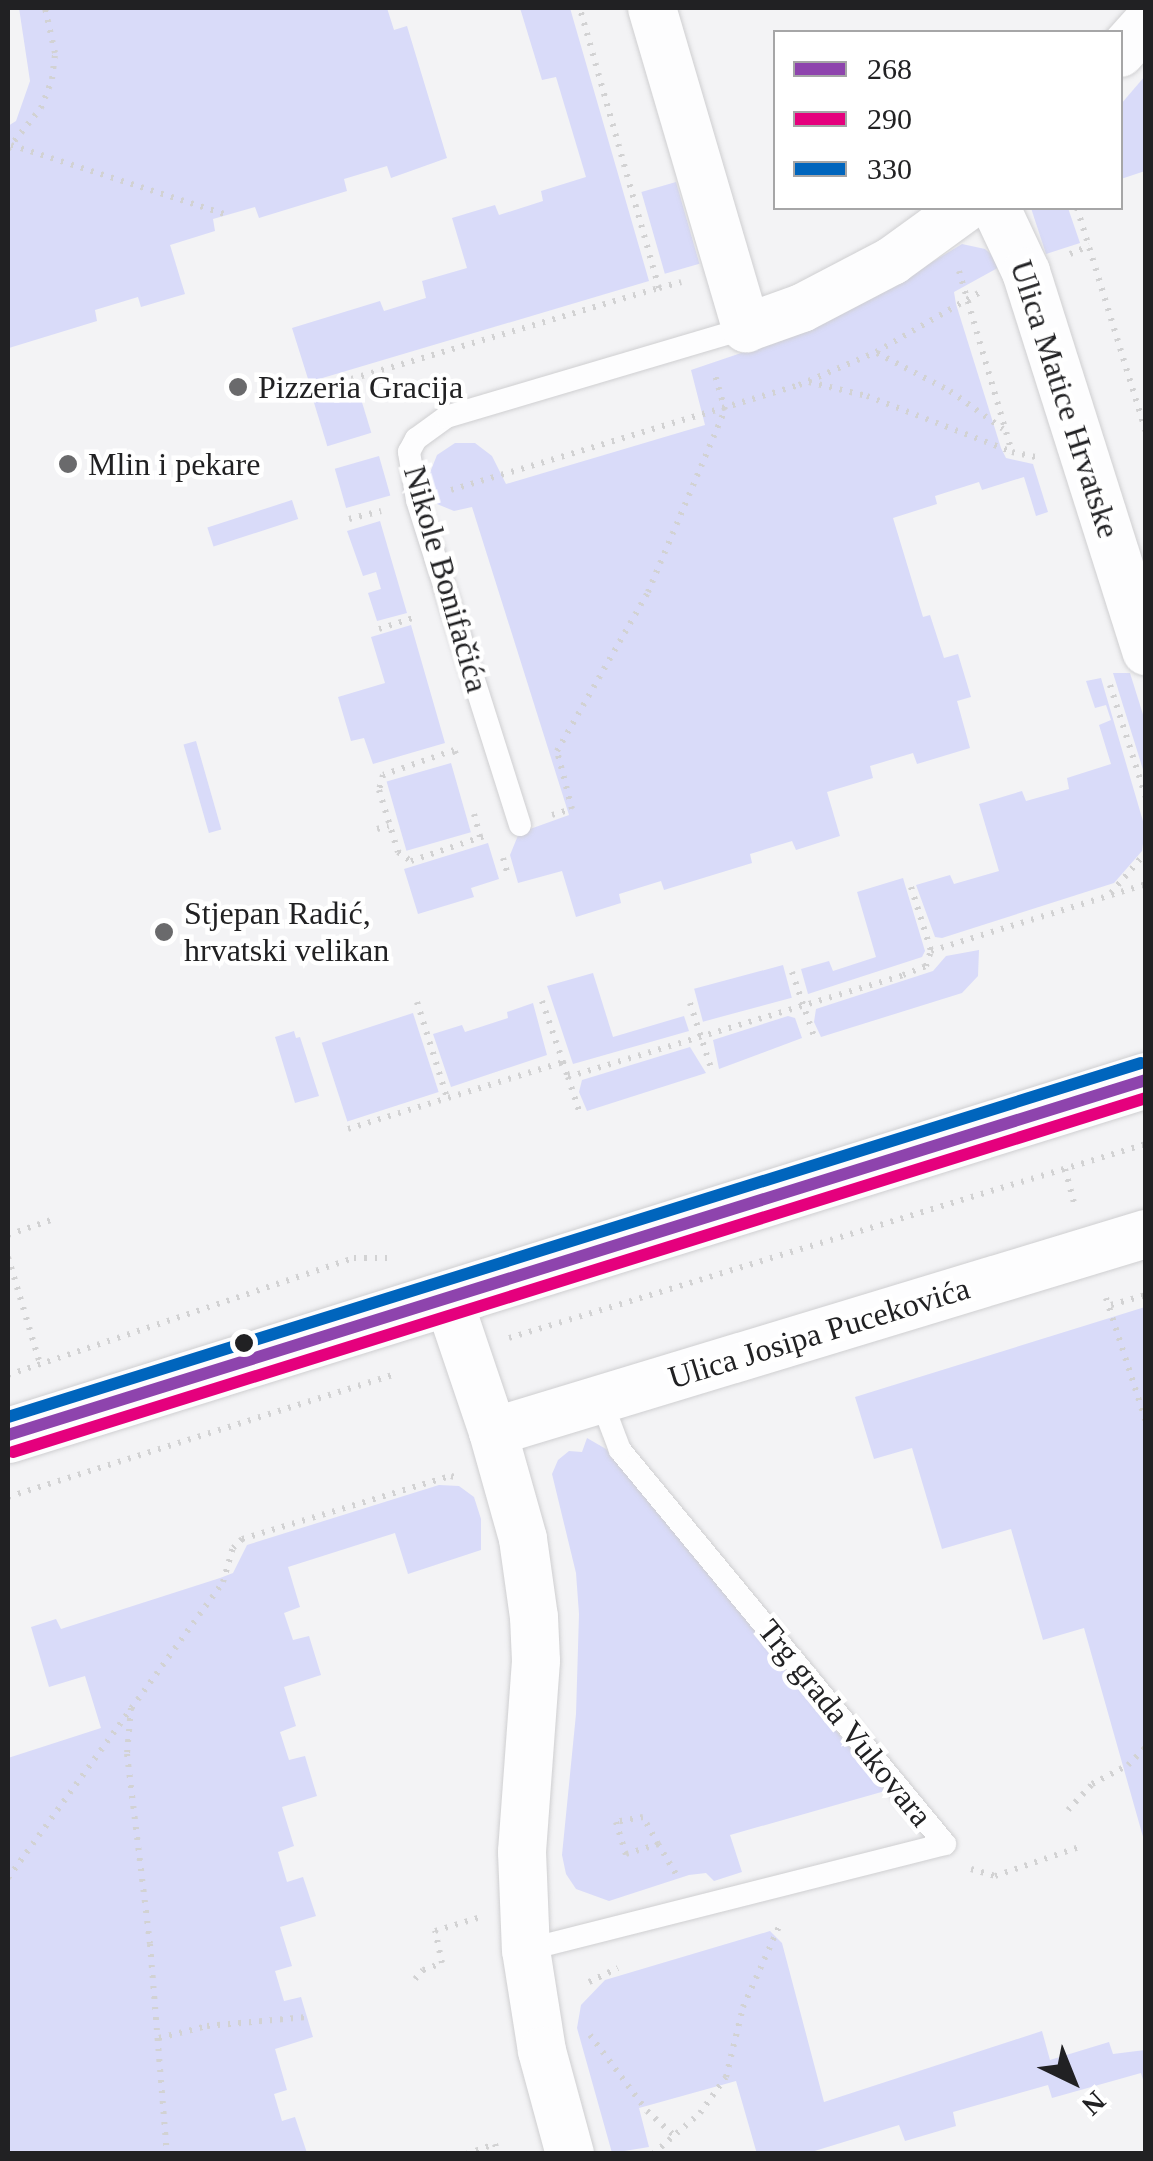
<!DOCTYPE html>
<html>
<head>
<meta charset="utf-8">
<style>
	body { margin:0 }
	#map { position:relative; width:1153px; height:2161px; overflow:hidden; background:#f3f3f5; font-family:Georgia,serif }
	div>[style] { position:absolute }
	.green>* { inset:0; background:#d9dbf9; transform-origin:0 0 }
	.path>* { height:6px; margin-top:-3px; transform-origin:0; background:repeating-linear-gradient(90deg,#d2d2d3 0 2.5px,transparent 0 10.5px) }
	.roads { filter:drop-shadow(0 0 2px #cfcfd1) drop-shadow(0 0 2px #cfcfd1) }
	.service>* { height:22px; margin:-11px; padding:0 11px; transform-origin:11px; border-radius:11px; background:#fdfdfe }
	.minor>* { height:48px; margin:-24px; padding:0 24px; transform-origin:24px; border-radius:24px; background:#fdfdfe }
	.secondary>* { height:55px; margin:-27.5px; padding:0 27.5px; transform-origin:27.5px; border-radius:27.5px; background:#fdfdfe }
	.bus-1>* { height:12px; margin:-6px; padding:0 6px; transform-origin:6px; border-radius:6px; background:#8e44ad }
	.bus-2>* { height:12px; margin:-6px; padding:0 6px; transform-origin:6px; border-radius:6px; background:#e5007d }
	.bus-3>* { height:12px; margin:-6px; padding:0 6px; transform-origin:6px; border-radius:6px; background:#0065bd }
	.dots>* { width:28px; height:28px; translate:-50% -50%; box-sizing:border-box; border:5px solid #fff; border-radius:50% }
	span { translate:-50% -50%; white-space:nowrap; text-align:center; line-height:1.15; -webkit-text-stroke:9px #fff; paint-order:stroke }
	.poi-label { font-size:32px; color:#212123 }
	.left { translate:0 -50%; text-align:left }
	.street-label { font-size:32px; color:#212123 }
	.frame { position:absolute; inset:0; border:10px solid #212123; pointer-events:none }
	.legend { position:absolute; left:773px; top:30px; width:350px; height:180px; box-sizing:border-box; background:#fff; border:2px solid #a6a6a7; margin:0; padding:12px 18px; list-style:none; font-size:30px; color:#212123 }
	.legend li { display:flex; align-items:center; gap:20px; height:50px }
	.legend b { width:50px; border:2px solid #a6a6a7 }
	.north { position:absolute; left:1023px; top:2031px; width:100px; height:100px; -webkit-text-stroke:8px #fff; paint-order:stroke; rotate:137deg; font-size:28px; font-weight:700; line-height:40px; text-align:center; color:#212123 }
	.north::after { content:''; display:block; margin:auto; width:35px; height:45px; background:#212123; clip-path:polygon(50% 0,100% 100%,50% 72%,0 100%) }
</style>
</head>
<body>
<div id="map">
	<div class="green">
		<div style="clip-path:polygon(19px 8px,387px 8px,394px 30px,407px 26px,447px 158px,391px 178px,387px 166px,344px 179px,347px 191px,259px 218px,255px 207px,213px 219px,215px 231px,170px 245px,185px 294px,141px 307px,138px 297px,95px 310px,97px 321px,9px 348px,8px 126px,16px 121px,30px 81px)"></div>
		<div style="clip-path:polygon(520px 8px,570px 8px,649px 281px,309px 382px,292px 328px,380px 301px,384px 311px,426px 298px,422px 281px,467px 268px,452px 218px,495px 205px,499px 215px,543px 201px,541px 191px,586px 177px,556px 77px,542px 80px)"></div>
		<div style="clip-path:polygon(1145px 76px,1145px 171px,1121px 179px,1121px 104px)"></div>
		<div style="left:676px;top:182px;width:85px;height:36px;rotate:74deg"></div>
		<div style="clip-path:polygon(1031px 208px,1068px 208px,1080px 243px,1046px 254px)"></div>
		<div style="clip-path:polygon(962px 244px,985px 249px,1003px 265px,954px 292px,956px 304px,1001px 448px,1006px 458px,1033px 464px,1048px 512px,1036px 516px,1024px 477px,982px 490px,979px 482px,935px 496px,937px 504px,893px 518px,923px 617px,930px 615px,944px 658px,958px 654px,971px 697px,957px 701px,970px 748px,917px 764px,913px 753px,870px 766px,873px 778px,827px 792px,840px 836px,796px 850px,792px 841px,750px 854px,752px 863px,664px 890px,661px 881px,619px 894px,621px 903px,576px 917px,562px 871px,518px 883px,510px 855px,519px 833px,569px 815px,472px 507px,454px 511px,437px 504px,429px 475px,437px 455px,455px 443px,475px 443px,492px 456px,506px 484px,705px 425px,691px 370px,785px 338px,896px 284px)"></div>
		<div style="left:357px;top:386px;width:49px;height:46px;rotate:73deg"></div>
		<div style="left:379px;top:456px;width:41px;height:46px;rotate:74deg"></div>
		<div style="left:292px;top:500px;width:20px;height:89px;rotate:72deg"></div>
		<div style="clip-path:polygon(380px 521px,407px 613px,377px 621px,368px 593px,381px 589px,376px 572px,363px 576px,347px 531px)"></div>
		<div style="clip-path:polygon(411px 625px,445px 743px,373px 764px,364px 738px,351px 741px,338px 697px,385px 683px,371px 637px)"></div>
		<div style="clip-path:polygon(1113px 673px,1130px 673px,1145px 721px,1145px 776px)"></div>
		<div style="clip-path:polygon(1101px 678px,1145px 828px,1142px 851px,1114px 883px,942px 938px,935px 937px,916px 885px,950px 875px,954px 884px,999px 871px,979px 804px,1022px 791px,1026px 801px,1069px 789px,1067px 778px,1111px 764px,1099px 725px,1111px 720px,1106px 705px,1095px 708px,1086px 681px)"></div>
		<div style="left:196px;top:741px;width:92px;height:13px;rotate:74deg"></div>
		<div style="left:451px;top:763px;width:72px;height:67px;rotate:74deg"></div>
		<div style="clip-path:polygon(488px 843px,499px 879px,471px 888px,474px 897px,418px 914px,404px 869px)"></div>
		<div style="clip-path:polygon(903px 878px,925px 951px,922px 957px,808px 994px,801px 969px,829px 961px,833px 971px,876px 957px,857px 892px)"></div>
		<div style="clip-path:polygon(979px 950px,978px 976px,962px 993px,821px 1037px,814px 1022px,816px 1009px,933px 971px,946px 956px)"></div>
		<div style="left:783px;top:965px;width:34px;height:92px;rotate:75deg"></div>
		<div style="clip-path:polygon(593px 973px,613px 1037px,684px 1016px,689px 1031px,573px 1064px,547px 986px)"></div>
		<div style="clip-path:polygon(533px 1003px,547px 1055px,451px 1087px,433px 1034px,462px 1025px,465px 1032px,508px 1018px,507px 1012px)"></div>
		<div style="left:413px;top:1013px;width:83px;height:96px;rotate:72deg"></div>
		<div style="clip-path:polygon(788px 1016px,795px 1018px,802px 1038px,719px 1069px,713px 1040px)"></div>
		<div style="clip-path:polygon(294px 1031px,296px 1038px,300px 1037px,319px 1096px,295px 1103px,275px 1037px)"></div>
		<div style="clip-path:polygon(690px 1047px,706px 1073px,587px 1111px,579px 1092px,582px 1080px)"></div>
		<div style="clip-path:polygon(1145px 1307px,1146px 1307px,1145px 1844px,1084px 1628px,1043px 1640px,1011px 1529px,942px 1549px,912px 1448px,874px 1459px,855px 1397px)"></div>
		<div style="clip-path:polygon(587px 1438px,606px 1449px,625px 1471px,885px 1791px,730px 1835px,742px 1872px,714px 1881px,706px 1873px,689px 1875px,609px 1901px,576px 1889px,566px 1874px,562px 1855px,576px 1714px,579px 1614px,576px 1573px,552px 1474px,558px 1460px,569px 1451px,582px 1452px)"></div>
		<div style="clip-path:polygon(439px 1485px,459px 1486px,474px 1497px,481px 1519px,481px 1550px,408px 1574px,395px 1533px,288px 1567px,300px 1607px,284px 1613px,293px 1640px,309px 1636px,321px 1675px,284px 1687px,296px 1726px,280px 1732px,289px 1760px,305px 1756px,317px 1796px,282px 1807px,294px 1846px,278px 1852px,287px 1882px,303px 1877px,316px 1916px,280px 1927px,292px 1966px,275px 1971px,284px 2001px,301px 1997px,313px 2037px,275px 2049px,287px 2090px,274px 2094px,282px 2121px,295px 2117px,307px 2153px,8px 2153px,8px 1758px,101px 1728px,85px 1676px,49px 1687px,31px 1627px,56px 1619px,61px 1629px,220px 1578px,233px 1573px,247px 1545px)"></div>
		<div style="clip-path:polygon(770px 1931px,782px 1943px,824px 2102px,1042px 2031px,1050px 2060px,1109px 2042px,1113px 2054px,1145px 2050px,1145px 2086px,1141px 2073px,1052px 2098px,1048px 2085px,953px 2112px,956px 2126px,905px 2141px,899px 2125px,808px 2153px,757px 2154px,736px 2081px,639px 2108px,649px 2147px,612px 2153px,577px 2028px,581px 2005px,605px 1980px)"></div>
	</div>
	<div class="path">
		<div style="left:11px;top:145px;width:228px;rotate:17.9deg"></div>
		<div style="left:8px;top:149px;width:53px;rotate:-51.2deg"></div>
		<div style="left:41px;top:108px;width:31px;rotate:-69deg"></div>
		<div style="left:52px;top:79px;width:26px;rotate:-83deg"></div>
		<div style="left:55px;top:53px;width:46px;rotate:-102.5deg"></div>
		<div style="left:1077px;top:208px;width:234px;rotate:72.9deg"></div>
		<div style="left:1070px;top:254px;width:21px;rotate:-23deg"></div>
		<div style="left:959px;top:271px;width:189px;rotate:73.7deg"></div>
		<div style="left:1012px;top:452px;width:24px;rotate:12deg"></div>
		<div style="left:659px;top:288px;width:23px;rotate:-15deg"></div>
		<div style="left:877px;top:353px;width:82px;rotate:27.5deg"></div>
		<div style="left:950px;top:391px;width:65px;rotate:35.6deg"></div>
		<div style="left:809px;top:382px;width:60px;rotate:13.6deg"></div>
		<div style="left:867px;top:396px;width:155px;rotate:21.1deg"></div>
		<div style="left:311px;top:391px;width:363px;rotate:-16.5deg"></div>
		<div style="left:659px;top:288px;width:291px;rotate:-105.8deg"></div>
		<div style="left:451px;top:490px;width:363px;rotate:-16.8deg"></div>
		<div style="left:799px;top:385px;width:84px;rotate:-23.2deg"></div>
		<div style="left:876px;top:352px;width:125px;rotate:-29.9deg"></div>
		<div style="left:349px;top:519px;width:33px;rotate:-14deg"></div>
		<div style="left:379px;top:629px;width:38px;rotate:-18deg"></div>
		<div style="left:1110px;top:685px;width:119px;rotate:72.3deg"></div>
		<div style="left:456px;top:754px;width:4px;rotate:-117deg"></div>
		<div style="left:454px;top:750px;width:75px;rotate:160.6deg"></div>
		<div style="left:383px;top:775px;width:16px;rotate:105deg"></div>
		<div style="left:379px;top:790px;width:65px;rotate:73deg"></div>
		<div style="left:398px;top:852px;width:16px;rotate:35deg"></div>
		<div style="left:411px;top:861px;width:80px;rotate:-18.9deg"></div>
		<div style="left:474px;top:814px;width:24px;rotate:75deg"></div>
		<div style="left:552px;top:815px;width:21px;rotate:-17deg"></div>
		<div style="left:572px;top:809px;width:60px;rotate:-104.5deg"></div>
		<div style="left:557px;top:751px;width:183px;rotate:-60.2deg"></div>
		<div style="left:648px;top:592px;width:198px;rotate:-67.1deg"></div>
		<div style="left:725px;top:410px;width:41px;rotate:-105.8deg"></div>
		<div style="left:377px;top:829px;width:12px;rotate:-14deg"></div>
		<div style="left:503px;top:858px;width:19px;rotate:74deg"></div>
		<div style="left:911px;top:887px;width:67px;rotate:72.6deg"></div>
		<div style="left:1111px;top:893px;width:54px;rotate:-49.5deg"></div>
		<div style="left:792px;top:972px;width:71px;rotate:71.1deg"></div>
		<div style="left:542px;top:1001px;width:65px;rotate:71deg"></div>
		<div style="left:417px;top:1002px;width:101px;rotate:72.6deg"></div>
		<div style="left:690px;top:1003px;width:71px;rotate:72.1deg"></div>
		<div style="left:568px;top:1077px;width:38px;rotate:72deg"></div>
		<div style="left:348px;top:1129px;width:225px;rotate:-17.3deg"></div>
		<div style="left:563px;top:1062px;width:16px;rotate:72deg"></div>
		<div style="left:568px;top:1077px;width:350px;rotate:-16.9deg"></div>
		<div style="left:903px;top:975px;width:25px;rotate:-21deg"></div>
		<div style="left:926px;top:966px;width:16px;rotate:-72deg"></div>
		<div style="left:931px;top:951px;width:225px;rotate:-17.3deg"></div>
		<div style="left:1065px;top:1169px;width:39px;rotate:75deg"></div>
		<div style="left:8px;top:1235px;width:49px;rotate:-19.2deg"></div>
		<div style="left:8px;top:1257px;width:112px;rotate:73.3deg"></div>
		<div style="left:1106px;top:1298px;width:130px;rotate:72.1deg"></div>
		<div style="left:1111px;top:1305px;width:36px;rotate:-16deg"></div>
		<div style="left:509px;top:1338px;width:666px;rotate:-16.94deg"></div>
		<div style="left:8px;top:1375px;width:365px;rotate:-18.7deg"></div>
		<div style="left:354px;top:1258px;width:33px"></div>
		<div style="left:8px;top:1497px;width:403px;rotate:-17.6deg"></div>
		<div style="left:131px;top:1708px;width:46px;rotate:95deg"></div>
		<div style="left:127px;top:1754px;width:191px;rotate:83.1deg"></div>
		<div style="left:150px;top:1944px;width:211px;rotate:85.4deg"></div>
		<div style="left:1068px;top:1810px;width:35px;rotate:-47deg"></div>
		<div style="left:1092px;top:1784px;width:41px;rotate:-27.8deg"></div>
		<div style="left:1128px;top:1765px;width:25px;rotate:-45deg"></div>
		<div style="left:658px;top:1844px;width:31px;rotate:-119deg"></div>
		<div style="left:643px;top:1817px;width:27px;rotate:170deg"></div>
		<div style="left:616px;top:1822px;width:34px;rotate:73deg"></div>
		<div style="left:626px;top:1854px;width:34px;rotate:-17deg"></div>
		<div style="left:658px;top:1844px;width:37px;rotate:59deg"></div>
		<div style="left:971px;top:1869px;width:25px;rotate:16deg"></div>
		<div style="left:995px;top:1876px;width:89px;rotate:-19deg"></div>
		<div style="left:8px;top:1878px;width:366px;rotate:-54deg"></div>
		<div style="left:223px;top:1582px;width:35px;rotate:-74deg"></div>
		<div style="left:233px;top:1548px;width:13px;rotate:-45deg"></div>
		<div style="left:242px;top:1539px;width:218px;rotate:-16.8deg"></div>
		<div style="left:451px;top:1476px;width:7px;rotate:16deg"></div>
		<div style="left:415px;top:1979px;width:12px;rotate:-48deg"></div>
		<div style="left:423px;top:1970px;width:20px;rotate:-20deg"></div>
		<div style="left:442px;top:1963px;width:33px;rotate:-102deg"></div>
		<div style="left:435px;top:1931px;width:45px;rotate:-16.8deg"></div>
		<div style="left:589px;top:1982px;width:32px;rotate:-26deg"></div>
		<div style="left:590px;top:2035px;width:95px;rotate:53.1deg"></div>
		<div style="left:647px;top:2111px;width:36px;rotate:42deg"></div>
		<div style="left:159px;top:2038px;width:49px;rotate:-14deg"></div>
		<div style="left:207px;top:2026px;width:100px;rotate:-5.1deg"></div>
		<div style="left:466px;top:2154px;width:31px;rotate:-19deg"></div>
		<div style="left:495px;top:2144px;width:10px;rotate:73deg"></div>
		<div style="left:653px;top:2154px;width:62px;rotate:-41.1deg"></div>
		<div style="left:700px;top:2113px;width:44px;rotate:-54.2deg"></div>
		<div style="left:726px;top:2077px;width:72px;rotate:-76.3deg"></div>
		<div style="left:743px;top:2007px;width:93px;rotate:-65.9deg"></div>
	</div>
	<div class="roads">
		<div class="service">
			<div style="left:520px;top:825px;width:341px;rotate:-107.6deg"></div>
			<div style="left:417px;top:500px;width:49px;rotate:-99.5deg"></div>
			<div style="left:409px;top:452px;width:15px;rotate:-62deg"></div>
			<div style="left:416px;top:439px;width:37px;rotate:-36deg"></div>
			<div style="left:446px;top:417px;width:313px;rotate:-16.5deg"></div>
			<div style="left:526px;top:1950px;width:432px;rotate:-14.2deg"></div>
			<div style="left:945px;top:1844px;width:511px;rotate:-129.52deg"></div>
			<div style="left:620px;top:1450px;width:53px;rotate:-110.8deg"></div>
		</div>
		<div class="minor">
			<div style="left:652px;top:8px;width:334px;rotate:73.6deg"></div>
			<div style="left:746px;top:328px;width:59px;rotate:-19.7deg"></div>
			<div style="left:802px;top:308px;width:102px;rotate:-27.6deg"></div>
			<div style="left:892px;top:261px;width:90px;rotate:-36deg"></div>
			<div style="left:1120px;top:53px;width:39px;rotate:-48deg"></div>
			<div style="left:996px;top:208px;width:71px;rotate:64.9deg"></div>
			<div style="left:1026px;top:272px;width:398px;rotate:72.4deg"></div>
			<div style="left:448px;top:1299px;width:140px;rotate:71.3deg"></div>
			<div style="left:493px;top:1432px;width:111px;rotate:74.3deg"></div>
			<div style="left:523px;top:1539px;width:79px;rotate:82deg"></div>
			<div style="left:534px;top:1617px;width:44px;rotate:87.4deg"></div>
			<div style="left:536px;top:1661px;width:192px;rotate:94.2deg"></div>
			<div style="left:522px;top:1852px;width:98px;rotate:87.7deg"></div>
			<div style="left:526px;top:1950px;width:102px;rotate:81deg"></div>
			<div style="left:542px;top:2051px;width:107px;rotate:74.8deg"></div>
			<div style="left:493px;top:1432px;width:682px;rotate:-16.87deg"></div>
		</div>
		<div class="secondary">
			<div style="left:8px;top:1435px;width:1192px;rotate:-17.33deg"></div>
		</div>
	</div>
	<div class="bus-1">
		<div style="left:8px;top:1435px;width:1192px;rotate:-17.33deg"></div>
	</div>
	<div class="bus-2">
		<div style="left:13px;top:1452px;width:1187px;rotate:-17.35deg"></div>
	</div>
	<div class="bus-3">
		<div style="left:8px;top:1417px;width:1187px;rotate:-17.35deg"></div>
	</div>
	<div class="dots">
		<div style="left:238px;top:387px;background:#6a6a6c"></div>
		<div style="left:68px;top:464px;background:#6a6a6c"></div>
		<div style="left:164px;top:932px;background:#6a6a6c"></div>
		<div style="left:244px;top:1343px;background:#212123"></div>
	</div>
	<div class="poi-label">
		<span class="left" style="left:258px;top:387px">Pizzeria Gracija</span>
		<span class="left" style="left:88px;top:464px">Mlin i pekare</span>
		<span class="left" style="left:184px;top:932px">Stjepan Radić,<br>hrvatski velikan</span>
	</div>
	<div class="street-label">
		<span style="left:1065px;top:399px;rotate:72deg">Ulica Matice Hrvatske</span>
		<span style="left:446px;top:579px;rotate:74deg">Nikole Bonifačića</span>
		<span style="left:819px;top:1333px;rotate:-17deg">Ulica Josipa Pucekovića</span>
		<span style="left:845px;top:1723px;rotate:51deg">Trg grada Vukovara</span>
	</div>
	<div class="frame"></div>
	<ul class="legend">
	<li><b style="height:12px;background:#8e44ad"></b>268</li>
	<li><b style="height:12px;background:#e5007d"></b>290</li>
	<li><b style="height:12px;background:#0065bd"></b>330</li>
	</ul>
	<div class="north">N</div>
</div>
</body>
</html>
